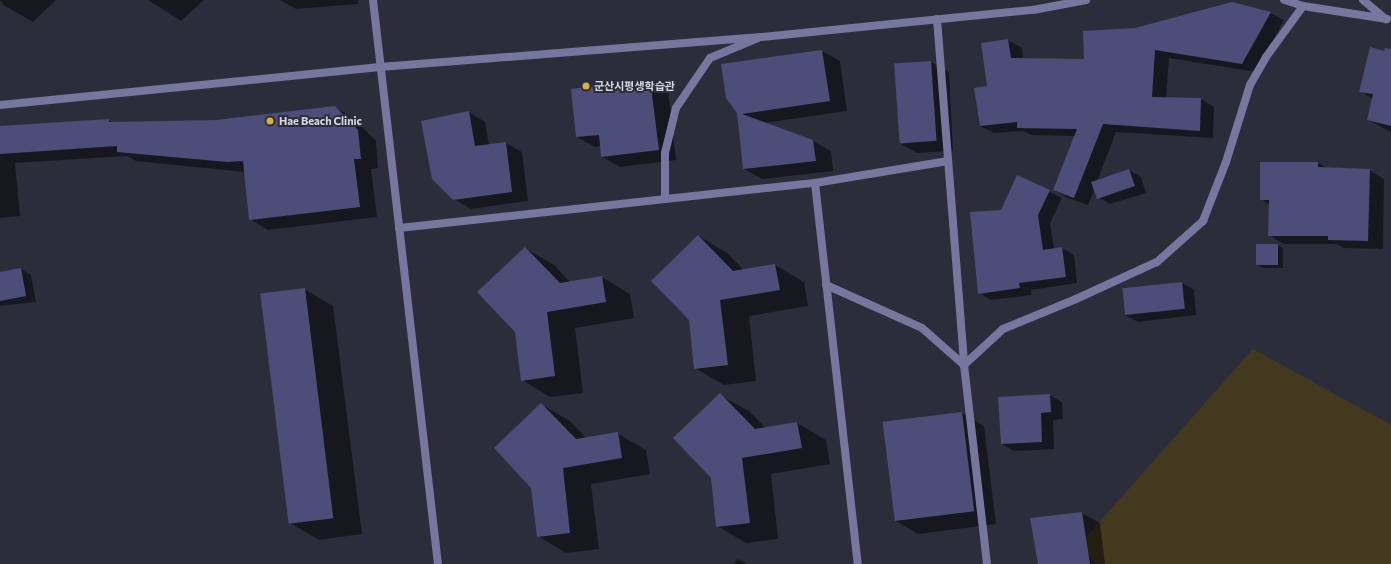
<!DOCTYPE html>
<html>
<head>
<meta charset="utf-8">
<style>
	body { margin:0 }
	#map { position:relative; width:1391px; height:564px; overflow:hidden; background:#2c2d3b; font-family:Commissioner,"Noto Sans KR",sans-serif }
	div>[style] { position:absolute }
	.green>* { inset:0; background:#42391e }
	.shadow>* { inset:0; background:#0007 }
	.building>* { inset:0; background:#4c4d78; transform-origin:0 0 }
	.minor>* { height:8px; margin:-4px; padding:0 4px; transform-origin:4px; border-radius:4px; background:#76779e }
	.tertiary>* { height:8px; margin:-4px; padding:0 4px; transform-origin:4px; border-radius:4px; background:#76779e }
	.dots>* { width:11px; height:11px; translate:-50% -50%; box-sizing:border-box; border:2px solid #2c2d3b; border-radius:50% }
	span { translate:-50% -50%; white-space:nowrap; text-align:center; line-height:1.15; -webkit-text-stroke:4px #2c2d3b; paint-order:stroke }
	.poi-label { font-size:11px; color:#d5d6e0; font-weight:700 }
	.left { translate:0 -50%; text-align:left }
</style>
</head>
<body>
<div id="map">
	<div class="green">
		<div style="clip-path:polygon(1253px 349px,1391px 425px,1391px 564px,1096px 564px,1079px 545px)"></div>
	</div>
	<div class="shadow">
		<div style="clip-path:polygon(0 0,56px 0,33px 22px,5px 6px)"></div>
		<div style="clip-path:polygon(148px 0,204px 0,181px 21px)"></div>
		<div style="clip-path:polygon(280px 0,358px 0,358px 4px,296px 9px)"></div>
		<div style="clip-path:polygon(1270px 13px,1284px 20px,1256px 72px,1169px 58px,1166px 98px,1201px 99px,1214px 107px,1213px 138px,1116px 132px,1098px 179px,1129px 170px,1141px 177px,1146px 193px,1110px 204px,1098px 197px,1095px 188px,1088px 205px,1068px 198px,1054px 190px,1075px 136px,1032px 135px,1023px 131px,994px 133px,980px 126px,988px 87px,1008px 40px,1022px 48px,1023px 59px,1085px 60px,1135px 29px)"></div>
		<div style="clip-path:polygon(822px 51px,840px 61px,847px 111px,764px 123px,813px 141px,831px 151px,833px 171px,762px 179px,744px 169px,738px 113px,723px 65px)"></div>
		<div style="clip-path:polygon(1391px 54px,1391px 132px,1368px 120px,1373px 99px,1360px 91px)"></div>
		<div style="clip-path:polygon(931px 62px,949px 72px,953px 151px,917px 153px,899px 143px)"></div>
		<div style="clip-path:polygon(650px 80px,668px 90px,676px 160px,620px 167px,602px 157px,601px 146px,595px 147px,577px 137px,572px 90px)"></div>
		<div style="clip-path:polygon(335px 107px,353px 118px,376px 141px,378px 168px,371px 169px,377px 217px,268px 230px,250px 219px,245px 172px,136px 161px,127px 156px,15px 163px,20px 216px,0 218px,0 137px,108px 120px,114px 123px,216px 121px)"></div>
		<div style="clip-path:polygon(469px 112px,485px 122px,489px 145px,506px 143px,522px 152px,528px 201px,471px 209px,454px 199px)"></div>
		<div style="clip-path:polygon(1318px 163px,1327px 168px,1369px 170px,1384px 179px,1383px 249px,1344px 248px,1337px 244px,1284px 244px,1269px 235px,1270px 205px,1261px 199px)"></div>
		<div style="clip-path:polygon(1018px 176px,1062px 198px,1050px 223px,1054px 249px,1062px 248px,1074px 255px,1077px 283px,1031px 290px,1032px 295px,991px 300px,979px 293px,1001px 211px)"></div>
		<div style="clip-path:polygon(699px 236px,727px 253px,744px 270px,775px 265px,804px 282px,808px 306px,749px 316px,756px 381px,724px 385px,695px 368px)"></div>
		<div style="clip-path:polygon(1277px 245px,1283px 248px,1283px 268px,1263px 268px,1257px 265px)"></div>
		<div style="clip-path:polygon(525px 248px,554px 265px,570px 282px,602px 277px,630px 294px,634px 318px,575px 328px,583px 393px,550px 397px,522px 380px)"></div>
		<div style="clip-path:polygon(21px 269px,31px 275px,36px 302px,0 306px,0 273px)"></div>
		<div style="clip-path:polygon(1182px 283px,1194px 290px,1196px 315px,1138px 322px,1125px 315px)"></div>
		<div style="clip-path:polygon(304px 289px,333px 306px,362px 534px,319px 540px,290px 523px)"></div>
		<div style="clip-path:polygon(720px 395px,749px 411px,766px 428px,797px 423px,826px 440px,830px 464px,771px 474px,778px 539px,746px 543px,717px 526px)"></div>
		<div style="clip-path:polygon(1050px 395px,1062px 402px,1063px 419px,1053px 420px,1054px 449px,1014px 451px,1002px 444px)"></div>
		<div style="clip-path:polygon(541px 404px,570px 421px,586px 438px,617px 433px,646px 450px,650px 474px,591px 484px,599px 549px,566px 553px,538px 536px,532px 487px)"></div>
		<div style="clip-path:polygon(962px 413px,984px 426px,996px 524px,918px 534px,896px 521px)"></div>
		<div style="clip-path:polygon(1082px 513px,1100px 523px,1105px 564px,1039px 564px)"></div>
		<div style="clip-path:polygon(738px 559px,747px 564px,733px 564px)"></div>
	</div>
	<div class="building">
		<div style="clip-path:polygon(1232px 2px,1271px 12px,1242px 64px,1155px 50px,1152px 97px,1201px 98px,1200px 131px,1103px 124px,1074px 198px,1053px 190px,1077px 129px,1017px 128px,1017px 122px,980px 126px,974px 88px,987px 86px,981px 43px,1008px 39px,1011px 58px,1084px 59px,1083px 31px,1135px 28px)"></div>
		<div style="clip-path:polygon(1370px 47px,1384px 51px,1385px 48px,1391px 49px,1391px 126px,1367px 120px,1373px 94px,1359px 92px)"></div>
		<div style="clip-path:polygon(822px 50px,830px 101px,742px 114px,813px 140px,816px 161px,743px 169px,737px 113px,726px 98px,721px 64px)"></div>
		<div style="left:931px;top:61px;width:80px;height:37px;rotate:86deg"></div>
		<div style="clip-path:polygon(650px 79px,659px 150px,601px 157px,599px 135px,576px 137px,571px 89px)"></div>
		<div style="clip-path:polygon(335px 106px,358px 130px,361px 159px,354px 159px,360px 207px,249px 220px,243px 161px,227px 162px,117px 152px,117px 146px,0 154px,0 126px,109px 119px,109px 122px,216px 120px)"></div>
		<div style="clip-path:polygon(469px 111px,475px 146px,506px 142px,512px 192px,453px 200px,432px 179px,421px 121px)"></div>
		<div style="clip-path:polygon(1260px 162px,1318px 162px,1318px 167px,1370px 169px,1368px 241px,1328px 240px,1328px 236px,1268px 236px,1269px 200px,1260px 200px)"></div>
		<div style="left:1129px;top:169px;width:18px;height:40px;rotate:71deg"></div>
		<div style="clip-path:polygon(1017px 175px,1050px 190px,1038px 215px,1043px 250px,1062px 247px,1066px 277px,1019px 283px,1020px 288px,978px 294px,970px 212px,1001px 210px)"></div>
		<div style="clip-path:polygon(698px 235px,733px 271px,775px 264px,780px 290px,720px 300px,728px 365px,694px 369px,689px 320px,651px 281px)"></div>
		<div style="left:1256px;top:244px;width:22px;height:21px"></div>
		<div style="clip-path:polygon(525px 247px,560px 283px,602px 276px,606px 302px,547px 312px,555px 376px,521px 381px,515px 332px,477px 292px)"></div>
		<div style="clip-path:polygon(21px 268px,26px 296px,0 301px,0 272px)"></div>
		<div style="left:1182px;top:282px;width:27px;height:60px;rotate:84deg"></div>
		<div style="left:305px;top:288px;width:232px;height:45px;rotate:83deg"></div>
		<div style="clip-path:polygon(720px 393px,755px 429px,797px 422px,802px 448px,742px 458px,750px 523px,716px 527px,711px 478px,673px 438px)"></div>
		<div style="clip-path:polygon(1050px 394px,1051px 412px,1041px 413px,1042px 442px,1001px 444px,998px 397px)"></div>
		<div style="clip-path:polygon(541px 403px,576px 439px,618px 432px,622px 458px,563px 468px,570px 533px,537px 537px,531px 488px,494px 448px)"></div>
		<div style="left:962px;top:412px;width:100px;height:80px;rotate:83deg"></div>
		<div style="clip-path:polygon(1082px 512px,1090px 564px,1038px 564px,1030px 518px)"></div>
	</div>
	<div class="minor">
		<div style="left:373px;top:0;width:568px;rotate:83.43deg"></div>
		<div style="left:1363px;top:0;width:30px;rotate:40deg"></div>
		<div style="left:1303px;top:6px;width:85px;rotate:8.8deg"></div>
		<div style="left:937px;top:19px;width:347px;rotate:85.5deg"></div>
		<div style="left:0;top:105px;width:382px;rotate:-5.7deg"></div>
		<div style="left:815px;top:183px;width:135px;rotate:-9.4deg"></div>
		<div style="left:665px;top:199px;width:46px;rotate:-90deg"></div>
		<div style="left:665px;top:153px;width:46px;rotate:-76.3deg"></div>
		<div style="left:676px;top:108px;width:60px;rotate:-55.8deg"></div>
		<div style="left:710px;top:58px;width:52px;rotate:-22.6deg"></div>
		<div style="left:399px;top:228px;width:418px;rotate:-6.2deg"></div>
		<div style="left:815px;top:183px;width:383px;rotate:83.6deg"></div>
		<div style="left:826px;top:285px;width:105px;rotate:24.1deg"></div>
		<div style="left:922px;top:328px;width:56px;rotate:41.4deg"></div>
		<div style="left:964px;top:365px;width:200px;rotate:83.4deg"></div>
		<div style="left:964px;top:365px;width:53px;rotate:-42.7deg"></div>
		<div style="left:1003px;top:329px;width:79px;rotate:-22.3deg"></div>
		<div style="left:1076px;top:299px;width:89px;rotate:-24.6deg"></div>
		<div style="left:1157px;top:262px;width:62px;rotate:-41.7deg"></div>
		<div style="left:1203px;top:221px;width:63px;rotate:-68.7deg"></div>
		<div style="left:1226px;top:162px;width:81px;rotate:-72.7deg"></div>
		<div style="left:1250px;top:85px;width:32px;rotate:-60deg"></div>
		<div style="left:1266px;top:57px;width:63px;rotate:-54deg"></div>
		<div style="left:1303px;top:6px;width:20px;rotate:-162deg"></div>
	</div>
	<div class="tertiary">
		<div style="left:380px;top:67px;width:382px;rotate:-4.5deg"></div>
		<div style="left:761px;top:37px;width:273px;rotate:-5.7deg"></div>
		<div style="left:1033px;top:10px;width:54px;rotate:-10.7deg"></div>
	</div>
	<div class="dots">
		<div style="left:586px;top:86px;background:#d9b334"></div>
		<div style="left:270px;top:121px;background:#d9b334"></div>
	</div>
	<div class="poi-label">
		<span class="left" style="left:594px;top:86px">군산시평생학습관</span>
		<span class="left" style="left:279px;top:121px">Hae Beach Clinic</span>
	</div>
</div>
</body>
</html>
